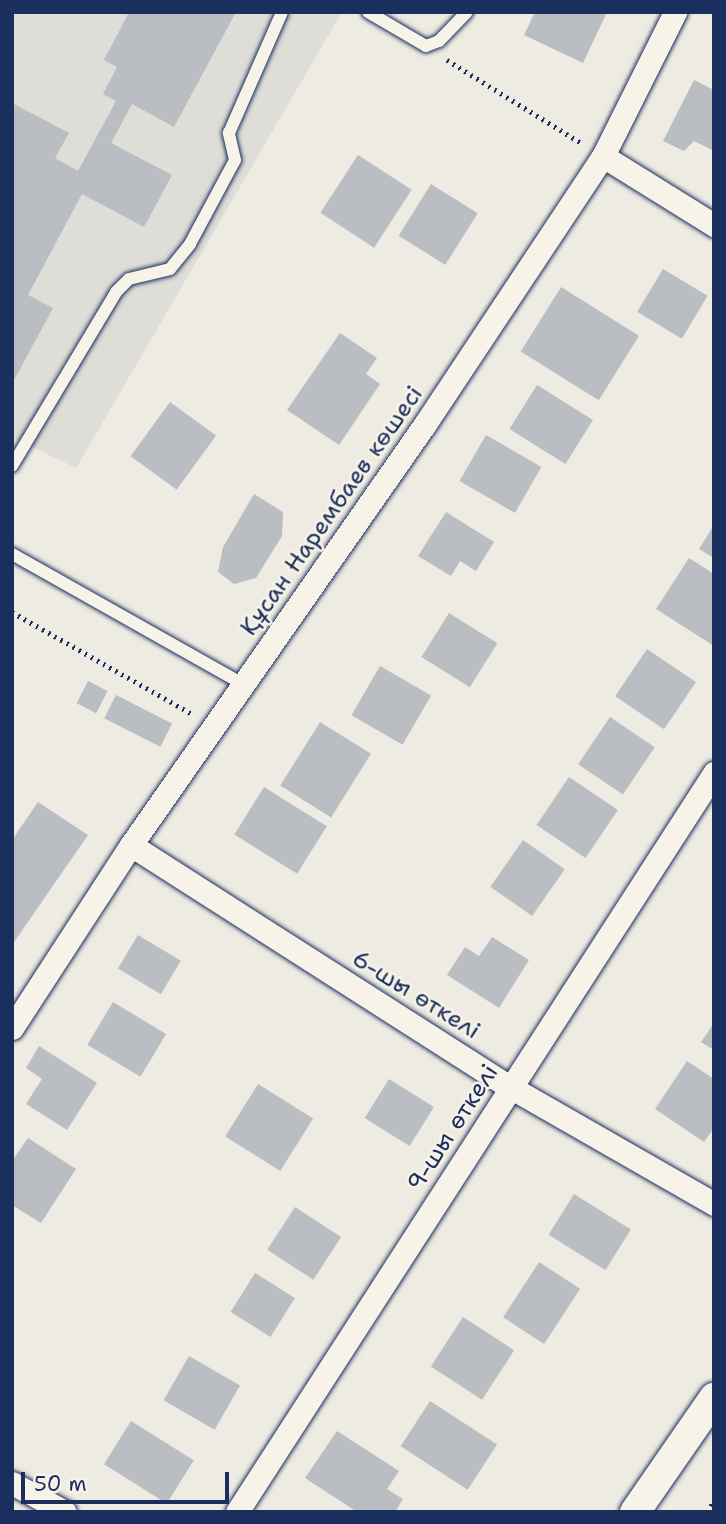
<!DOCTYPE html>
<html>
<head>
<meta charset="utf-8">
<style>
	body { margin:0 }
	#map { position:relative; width:726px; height:1524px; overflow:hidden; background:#eeebe2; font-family:"Shantell Sans",sans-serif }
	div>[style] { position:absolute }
	.built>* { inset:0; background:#deddd8 }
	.building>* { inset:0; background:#babdc2; transform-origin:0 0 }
	.path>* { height:4.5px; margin-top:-2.25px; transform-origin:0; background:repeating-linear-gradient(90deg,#1b2f5e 0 2px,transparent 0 7px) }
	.roads { filter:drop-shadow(0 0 2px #1b2f5e) drop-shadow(0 0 2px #1b2f5e) }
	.service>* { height:12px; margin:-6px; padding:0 6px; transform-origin:6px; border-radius:6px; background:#f7f3e8 }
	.minor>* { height:23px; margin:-11.5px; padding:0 11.5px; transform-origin:11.5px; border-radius:11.5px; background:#f7f3e8 }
	.tertiary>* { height:30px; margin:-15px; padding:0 15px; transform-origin:15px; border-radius:15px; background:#f7f3e8 }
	span { translate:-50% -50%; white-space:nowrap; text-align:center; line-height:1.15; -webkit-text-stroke:5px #f7f3e8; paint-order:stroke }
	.street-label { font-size:24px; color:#1b2f5e }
	.frame { position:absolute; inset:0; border:14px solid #1b2f5e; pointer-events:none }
	.scale { position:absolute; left:21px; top:1472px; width:208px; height:32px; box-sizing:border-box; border:4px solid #1b2f5e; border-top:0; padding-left:9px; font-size:21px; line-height:24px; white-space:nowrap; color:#1b2f5e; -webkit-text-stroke:5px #f7f3e8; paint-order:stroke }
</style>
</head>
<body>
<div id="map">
	<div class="built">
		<div style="clip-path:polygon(12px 12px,342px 12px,76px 468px,12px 437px)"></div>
	</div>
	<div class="building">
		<div style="clip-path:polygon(129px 12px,236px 12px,174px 127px,132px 104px,111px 143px,172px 175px,144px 227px,82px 194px,28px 295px,53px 308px,12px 384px,12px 103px,69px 133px,55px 158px,78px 171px,116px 101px,103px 94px,117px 67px,104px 60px)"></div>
		<div style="clip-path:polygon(535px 12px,607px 12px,583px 63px,524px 35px)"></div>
		<div style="clip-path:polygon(694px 80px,714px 90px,714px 151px,694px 141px,684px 151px,663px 141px)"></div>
		<div style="left:358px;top:155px;width:64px;height:69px;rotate:33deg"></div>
		<div style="left:431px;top:184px;width:55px;height:61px;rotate:32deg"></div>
		<div style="left:663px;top:269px;width:52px;height:50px;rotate:31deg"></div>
		<div style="left:561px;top:287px;width:92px;height:76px;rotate:32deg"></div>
		<div style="clip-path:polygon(340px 333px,377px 358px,366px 374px,380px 384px,339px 445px,287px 410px)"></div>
		<div style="left:537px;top:385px;width:66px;height:52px;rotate:32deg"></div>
		<div style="left:170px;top:402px;width:57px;height:67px;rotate:36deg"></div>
		<div style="left:486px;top:435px;width:64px;height:53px;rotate:30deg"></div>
		<div style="clip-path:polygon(254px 494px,283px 512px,282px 536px,256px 578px,234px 584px,218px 572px,223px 547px)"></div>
		<div style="clip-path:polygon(446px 512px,494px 542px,476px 571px,460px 561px,451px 576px,418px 556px)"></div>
		<div style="clip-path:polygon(714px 525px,714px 558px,699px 549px)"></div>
		<div style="clip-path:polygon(689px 558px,714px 574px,714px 646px,656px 609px)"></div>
		<div style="left:449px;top:613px;width:57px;height:52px;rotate:32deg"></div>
		<div style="left:647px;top:649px;width:59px;height:57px;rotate:34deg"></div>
		<div style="left:380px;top:666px;width:59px;height:57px;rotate:30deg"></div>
		<div style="left:88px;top:681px;width:22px;height:25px;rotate:27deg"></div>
		<div style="left:116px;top:695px;width:63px;height:26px;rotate:27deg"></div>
		<div style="left:610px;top:717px;width:54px;height:57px;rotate:34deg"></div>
		<div style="left:320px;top:722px;width:60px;height:75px;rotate:32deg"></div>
		<div style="left:569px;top:777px;width:59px;height:58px;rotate:34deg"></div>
		<div style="left:264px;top:787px;width:74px;height:56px;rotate:32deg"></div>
		<div style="clip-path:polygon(38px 802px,88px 835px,12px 945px,12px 840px)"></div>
		<div style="left:523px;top:840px;width:51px;height:57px;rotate:35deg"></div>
		<div style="left:138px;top:935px;width:50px;height:39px;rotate:31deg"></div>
		<div style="clip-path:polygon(492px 937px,529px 960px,499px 1008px,447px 975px,465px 947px,479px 956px)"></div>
		<div style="left:113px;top:1002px;width:62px;height:50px;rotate:31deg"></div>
		<div style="clip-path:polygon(714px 1023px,714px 1050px,701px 1042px)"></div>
		<div style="clip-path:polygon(39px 1046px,97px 1083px,67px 1130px,26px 1104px,42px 1079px,26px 1068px)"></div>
		<div style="clip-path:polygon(687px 1061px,714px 1079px,714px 1128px,704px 1142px,655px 1109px)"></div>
		<div style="left:389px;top:1079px;width:53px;height:46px;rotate:32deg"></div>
		<div style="left:258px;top:1084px;width:65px;height:62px;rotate:32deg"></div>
		<div style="clip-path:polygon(28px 1138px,76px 1169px,41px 1223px,12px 1205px,12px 1161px)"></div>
		<div style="left:574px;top:1194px;width:67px;height:48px;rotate:32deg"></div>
		<div style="left:295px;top:1207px;width:55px;height:51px;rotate:33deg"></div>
		<div style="left:539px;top:1262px;width:49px;height:66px;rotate:33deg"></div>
		<div style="left:255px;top:1273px;width:47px;height:46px;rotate:32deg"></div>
		<div style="left:463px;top:1317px;width:61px;height:59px;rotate:33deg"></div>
		<div style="left:189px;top:1356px;width:59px;height:51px;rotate:30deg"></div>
		<div style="left:430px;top:1401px;width:80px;height:54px;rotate:33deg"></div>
		<div style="left:131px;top:1421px;width:74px;height:51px;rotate:32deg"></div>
		<div style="clip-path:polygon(337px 1431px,399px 1471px,387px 1489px,403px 1499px,395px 1512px,357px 1512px,305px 1478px)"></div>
	</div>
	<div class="path">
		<div style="left:447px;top:60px;width:160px;rotate:31.7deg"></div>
		<div style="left:12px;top:612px;width:209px;rotate:29.5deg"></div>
		<div style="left:707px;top:1512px;width:13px;rotate:-58deg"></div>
	</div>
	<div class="roads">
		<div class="service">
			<div style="left:368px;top:12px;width:67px;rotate:30.4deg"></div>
			<div style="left:426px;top:46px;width:14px;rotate:-21deg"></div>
			<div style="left:439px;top:41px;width:40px;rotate:-46deg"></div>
			<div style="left:12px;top:466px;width:203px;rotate:-59.1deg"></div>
			<div style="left:116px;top:292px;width:18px;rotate:-45deg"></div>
			<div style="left:129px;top:279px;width:42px;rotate:-13.7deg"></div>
			<div style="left:170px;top:269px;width:32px;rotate:-51deg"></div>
			<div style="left:190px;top:244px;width:95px;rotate:-61.8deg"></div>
			<div style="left:235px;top:160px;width:28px;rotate:-103deg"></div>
			<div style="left:229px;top:133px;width:132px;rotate:-66.3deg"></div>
			<div style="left:12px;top:554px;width:265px;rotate:29.4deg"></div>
		</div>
		<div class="minor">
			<div style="left:603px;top:156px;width:131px;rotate:31.9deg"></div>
			<div style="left:131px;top:845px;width:450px;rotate:32.6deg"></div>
			<div style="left:510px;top:1087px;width:235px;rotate:29.8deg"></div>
			<div style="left:12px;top:1028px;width:218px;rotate:-57deg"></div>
			<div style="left:131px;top:845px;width:513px;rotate:-55.07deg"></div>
			<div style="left:425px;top:424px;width:322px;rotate:-56.4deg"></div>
			<div style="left:603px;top:156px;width:161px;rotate:-63.4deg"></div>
			<div style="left:12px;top:1483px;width:60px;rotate:28.7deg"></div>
			<div style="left:237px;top:1512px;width:880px;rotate:-57.16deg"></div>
		</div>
		<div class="tertiary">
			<div style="left:635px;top:1512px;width:139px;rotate:-55.3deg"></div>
		</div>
	</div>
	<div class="street-label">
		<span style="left:332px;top:511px;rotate:-55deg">Құсан Нарембаев көшесі</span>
		<span style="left:416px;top:995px;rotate:32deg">6-шы өткелі</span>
		<span style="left:453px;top:1128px;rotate:-57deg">9-шы өткелі</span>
	</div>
	<div class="frame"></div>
	<div class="scale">50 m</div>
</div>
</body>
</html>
